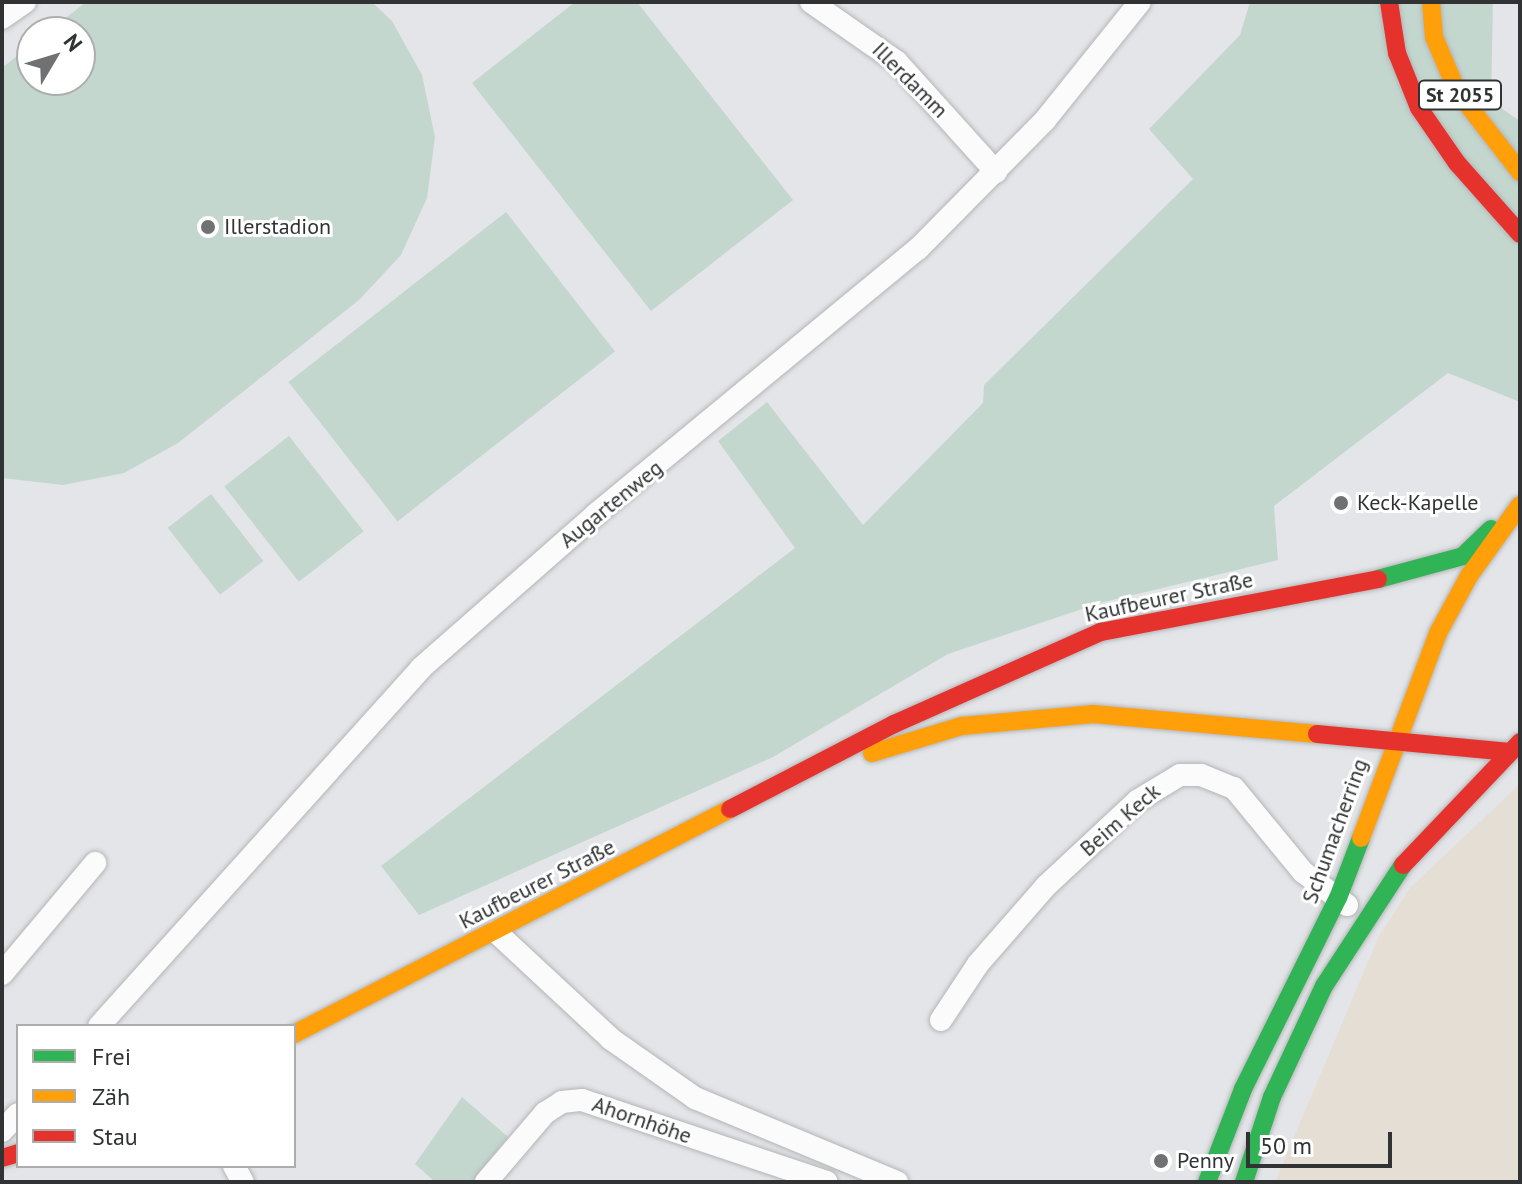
<!DOCTYPE html>
<html>
<head>
<meta charset="utf-8">
<style>
	body { margin:0 }
	#map { position:relative; width:1522px; height:1184px; overflow:hidden; background:#e3e5e8; font-family:"PT Sans",sans-serif }
	div>[style] { position:absolute }
	.industrial>* { inset:0; background:#e5ded5 }
	.green>* { inset:0; background:#c3d7cf; transform-origin:0 0 }
	.roads { filter:drop-shadow(0 0 2px #b4b5b7) drop-shadow(0 0 2px #b4b5b7) }
	.street>* { height:22px; margin:-11px; padding:0 11px; transform-origin:11px; border-radius:11px; background:#fbfbfc }
	.fast>* { height:18px; margin:-9px; padding:0 9px; transform-origin:9px; border-radius:9px; background:#30b455 }
	.slow>* { height:18px; margin:-9px; padding:0 9px; transform-origin:9px; border-radius:9px; background:#ff9f0a }
	.jam>* { height:18px; margin:-9px; padding:0 9px; transform-origin:9px; border-radius:9px; background:#e5322d }
	.dots>* { width:22px; height:22px; translate:-50% -50%; box-sizing:border-box; border:4px solid #fff; border-radius:50% }
	span { translate:-50% -50%; white-space:nowrap; text-align:center; line-height:1.15; -webkit-text-stroke:6px #fff; paint-order:stroke }
	.shield-label span { padding:2px 6px; background:#fff; border:2px solid; border-radius:6px; -webkit-text-stroke-width:0 }
	.shield-label { font-size:20px; color:#313233; font-weight:700 }
	.street-label { font-size:22px; color:#313233 }
	.poi-label { font-size:22px; color:#313233 }
	.left { translate:0 -50%; text-align:left }
	.frame { position:absolute; inset:0; border:4px solid #313233; pointer-events:none }
	.legend { position:absolute; left:16px; top:1024px; width:280px; height:144px; box-sizing:border-box; background:#fff; border:2px solid #adadad; margin:0; padding:10px 14px; list-style:none; font-size:24px; color:#313233 }
	.legend li { display:flex; align-items:center; gap:16px; height:40px }
	.legend b { width:40px; border:2px solid #adadad }
	.north { position:absolute; left:16px; top:16px; width:80px; height:80px; box-sizing:border-box; background:#fff; border:2px solid #adadad; border-radius:50%; rotate:52deg; font-size:22px; font-weight:700; line-height:32px; text-align:center; color:#313233 }
	.north::after { content:''; display:block; margin:auto; width:28px; height:36px; background:#6f7172; clip-path:polygon(50% 0,100% 100%,50% 72%,0 100%) }
	.scale { position:absolute; left:1246px; top:1132px; width:146px; height:36px; box-sizing:border-box; border:4px solid #313233; border-top:0; padding-left:10px; font-size:24px; line-height:28px; white-space:nowrap; color:#313233; -webkit-text-stroke:6px #fff; paint-order:stroke }
</style>
</head>
<body>
<div id="map">
	<div class="industrial">
		<div style="clip-path:polygon(1520px 784px,1520px 1182px,1275px 1182px,1379px 936px,1410px 888px)"></div>
	</div>
	<div class="green">
		<div style="clip-path:polygon(86px 2px,372px 2px,392px 21px,422px 75px,435px 137px,427px 198px,401px 255px,359px 300px,178px 443px,124px 473px,63px 485px,2px 478px,2px 68px,32px 44px,32px 80px,80px 80px,80px 32px,48px 32px)"></div>
		<div style="clip-path:polygon(575px 2px,637px 2px,793px 200px,651px 311px,472px 83px)"></div>
		<div style="clip-path:polygon(1250px 2px,1493px 2px,1491px 101px,1520px 121px,1520px 402px,1448px 373px,1274px 506px,1278px 560px,1100px 603px,948px 654px,773px 757px,419px 915px,381px 866px,795px 548px,718px 441px,767px 402px,863px 525px,983px 403px,984px 385px,1193px 179px,1149px 129px,1240px 35px)"></div>
		<div style="left:506px;top:212px;width:177px;height:276px;rotate:52deg"></div>
		<div style="left:289px;top:436px;width:121px;height:82px;rotate:52deg"></div>
		<div style="left:211px;top:494px;width:85px;height:55px;rotate:52deg"></div>
		<div style="clip-path:polygon(462px 1097px,508px 1137px,472px 1182px,435px 1182px,415px 1164px)"></div>
	</div>
	<div class="roads">
		<div class="street">
			<div style="left:811px;top:2px;width:105px;rotate:34.9deg"></div>
			<div style="left:897px;top:62px;width:148px;rotate:48deg"></div>
			<div style="left:2px;top:18px;width:28px;rotate:-35deg"></div>
			<div style="left:496px;top:932px;width:157px;rotate:42.9deg"></div>
			<div style="left:611px;top:1039px;width:103px;rotate:35.1deg"></div>
			<div style="left:695px;top:1098px;width:219px;rotate:22.6deg"></div>
			<div style="left:2px;top:974px;width:145px;rotate:-50deg"></div>
			<div style="left:941px;top:1020px;width:67px;rotate:-56.5deg"></div>
			<div style="left:978px;top:964px;width:103px;rotate:-48.9deg"></div>
			<div style="left:1046px;top:886px;width:125px;rotate:-43deg"></div>
			<div style="left:1137px;top:801px;width:50px;rotate:-31.2deg"></div>
			<div style="left:1180px;top:775px;width:21px"></div>
			<div style="left:1201px;top:775px;width:35px;rotate:22deg"></div>
			<div style="left:1234px;top:788px;width:109px;rotate:50.6deg"></div>
			<div style="left:1303px;top:872px;width:55px;rotate:36.9deg"></div>
			<div style="left:99px;top:1026px;width:482px;rotate:-48deg"></div>
			<div style="left:421px;top:668px;width:233px;rotate:-41.3deg"></div>
			<div style="left:596px;top:514px;width:417px;rotate:-39.5deg"></div>
			<div style="left:918px;top:249px;width:181px;rotate:-45.4deg"></div>
			<div style="left:1045px;top:120px;width:151px;rotate:-51.2deg"></div>
			<div style="left:2px;top:1131px;width:23px;rotate:-47deg"></div>
			<div style="left:234px;top:1166px;width:18px;rotate:61deg"></div>
			<div style="left:486px;top:1182px;width:91px;rotate:-49.5deg"></div>
			<div style="left:545px;top:1113px;width:20px;rotate:-33deg"></div>
			<div style="left:562px;top:1102px;width:20px;rotate:-6deg"></div>
			<div style="left:582px;top:1100px;width:258px;rotate:18.5deg"></div>
		</div>
		<div class="fast">
			<div style="left:1378px;top:579px;width:88px;rotate:-15.1deg"></div>
			<div style="left:1463px;top:556px;width:39px;rotate:-44deg"></div>
			<div style="left:1207px;top:1182px;width:100px;rotate:-68.8deg"></div>
			<div style="left:1243px;top:1089px;width:213px;rotate:-63.6deg"></div>
			<div style="left:1338px;top:898px;width:64px;rotate:-69deg"></div>
			<div style="left:1244px;top:1182px;width:89px;rotate:-71.8deg"></div>
			<div style="left:1272px;top:1097px;width:123px;rotate:-64.9deg"></div>
			<div style="left:1324px;top:986px;width:145px;rotate:-56.9deg"></div>
		</div>
		<div class="slow">
			<div style="left:1431px;top:2px;width:35px;rotate:85deg"></div>
			<div style="left:1434px;top:37px;width:59px;rotate:66.9deg"></div>
			<div style="left:1457px;top:91px;width:103px;rotate:52.1deg"></div>
			<div style="left:872px;top:753px;width:94px;rotate:-16.7deg"></div>
			<div style="left:962px;top:726px;width:132px;rotate:-5.2deg"></div>
			<div style="left:1093px;top:714px;width:225px;rotate:5.1deg"></div>
			<div style="left:1361px;top:838px;width:219px;rotate:-69.4deg"></div>
			<div style="left:1438px;top:633px;width:65px;rotate:-61.5deg"></div>
			<div style="left:1469px;top:576px;width:87px;rotate:-54.3deg"></div>
			<div style="left:294px;top:1034px;width:491px;rotate:-27.3deg"></div>
		</div>
		<div class="jam">
			<div style="left:1389px;top:2px;width:52px;rotate:81.1deg"></div>
			<div style="left:1397px;top:53px;width:59px;rotate:68.2deg"></div>
			<div style="left:1419px;top:108px;width:67px;rotate:55.4deg"></div>
			<div style="left:1457px;top:163px;width:95px;rotate:48.4deg"></div>
			<div style="left:1317px;top:734px;width:194px;rotate:5.3deg"></div>
			<div style="left:730px;top:809px;width:185px;rotate:-27.4deg"></div>
			<div style="left:894px;top:724px;width:227px;rotate:-24deg"></div>
			<div style="left:1101px;top:632px;width:282px;rotate:-10.8deg"></div>
			<div style="left:1403px;top:865px;width:170px;rotate:-46.4deg"></div>
			<div style="left:2px;top:1158px;width:17px;rotate:-17deg"></div>
		</div>
	</div>
	<div class="dots">
		<div style="left:208px;top:227px;background:#6f7172"></div>
		<div style="left:1341px;top:503px;background:#6f7172"></div>
		<div style="left:1161px;top:1161px;background:#6f7172"></div>
	</div>
	<div class="shield-label">
		<span style="left:1460px;top:95px">St 2055</span>
	</div>
	<div class="street-label">
		<span style="left:910px;top:80px;rotate:45deg">Illerdamm</span>
		<span style="left:611px;top:504px;rotate:-39deg">Augartenweg</span>
		<span style="left:1169px;top:597px;rotate:-12deg">Kaufbeurer Straße</span>
		<span style="left:1120px;top:820px;rotate:-41deg">Beim Keck</span>
		<span style="left:1335px;top:831px;rotate:-70deg">Schumacherring</span>
		<span style="left:537px;top:884px;rotate:-27deg">Kaufbeurer Straße</span>
		<span style="left:642px;top:1120px;rotate:19deg">Ahornhöhe</span>
	</div>
	<div class="poi-label">
		<span class="left" style="left:224px;top:227px">Illerstadion</span>
		<span class="left" style="left:1357px;top:503px">Keck-Kapelle</span>
		<span class="left" style="left:1177px;top:1161px">Penny</span>
	</div>
	<div class="frame"></div>
	<ul class="legend">
	<li><b style="height:10px;background:#30b455"></b>Frei</li>
	<li><b style="height:10px;background:#ff9f0a"></b>Zäh</li>
	<li><b style="height:10px;background:#e5322d"></b>Stau</li>
	</ul>
	<div class="north">N</div>
	<div class="scale">50 m</div>
</div>
</body>
</html>
